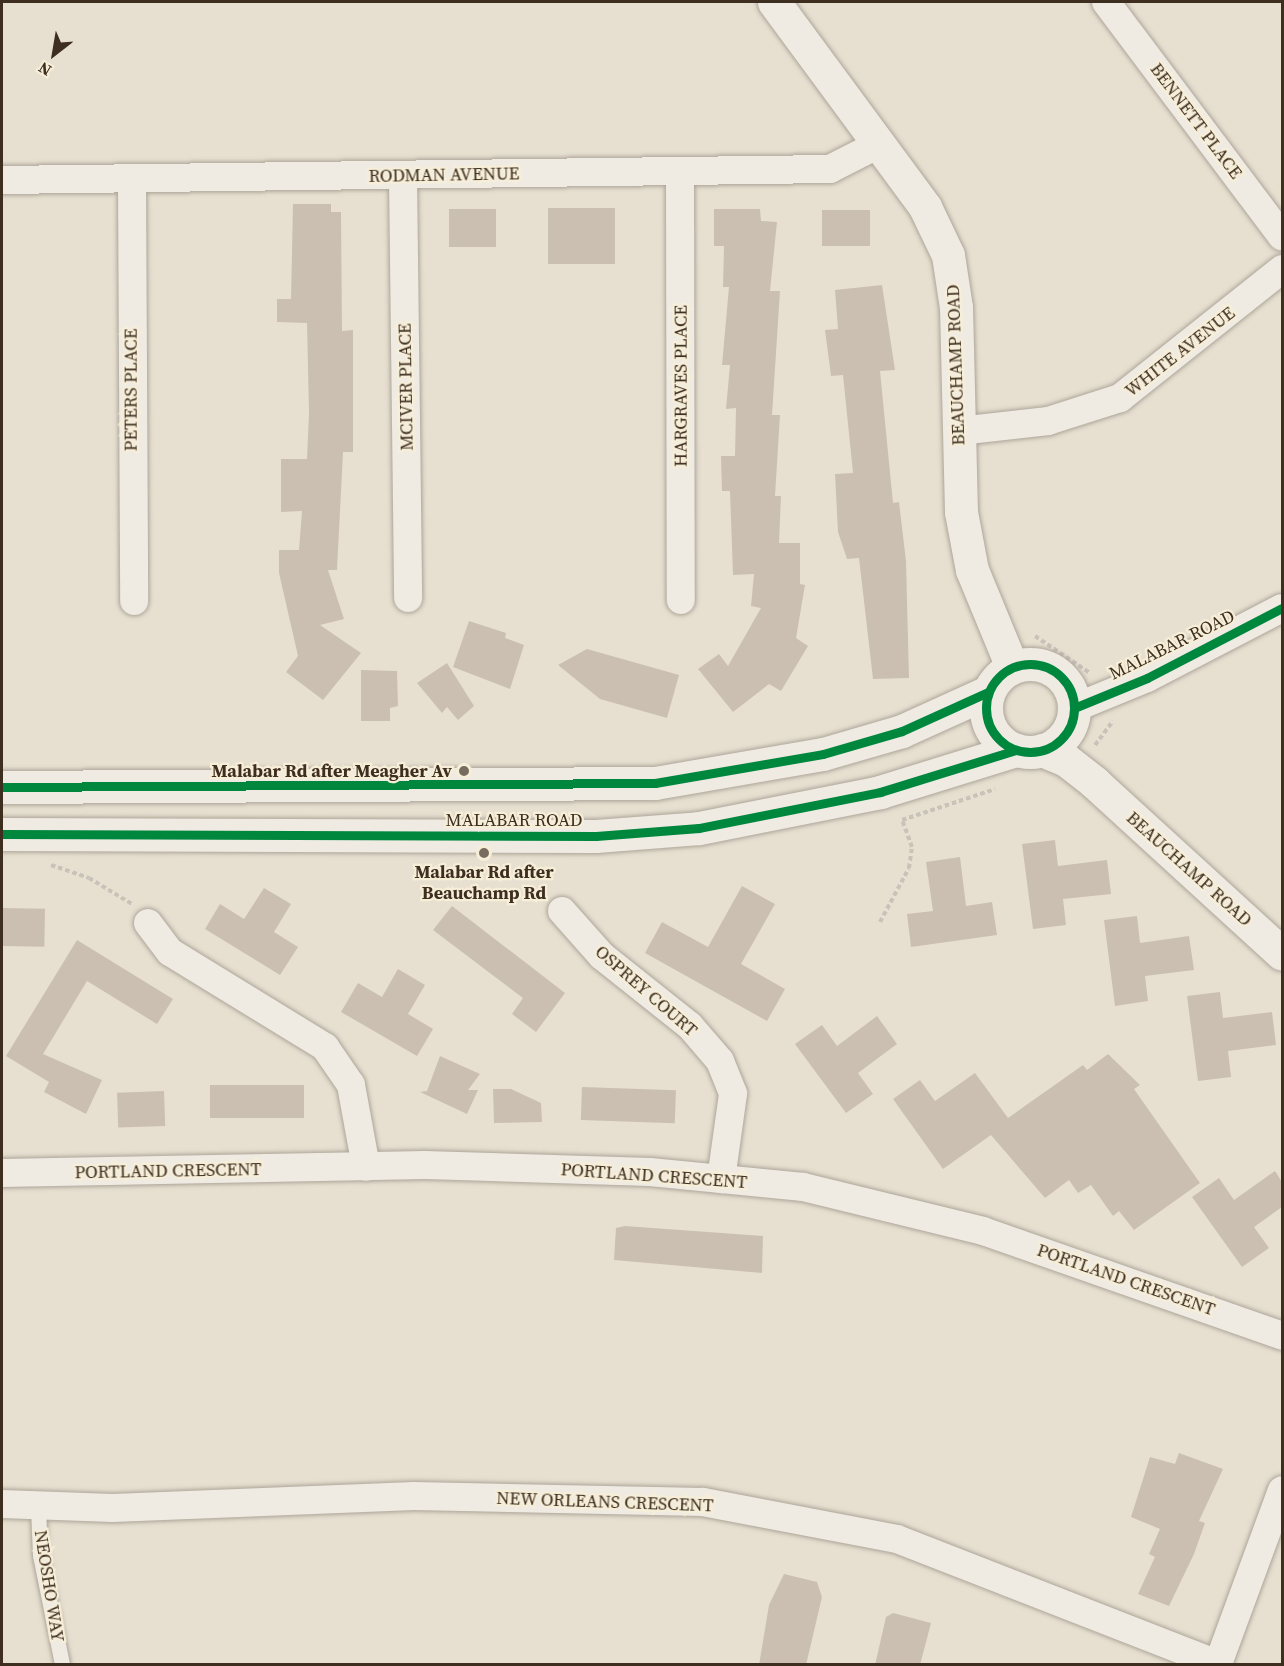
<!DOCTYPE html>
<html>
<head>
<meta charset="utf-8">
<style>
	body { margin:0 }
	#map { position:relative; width:1284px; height:1666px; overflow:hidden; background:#e7e0d1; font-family:"Source Serif 4",serif }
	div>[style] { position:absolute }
	.building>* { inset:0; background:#cbbfb2; transform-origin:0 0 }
	.path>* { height:4px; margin-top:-2px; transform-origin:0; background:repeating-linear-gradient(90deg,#c8c2b9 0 4.5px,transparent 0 7.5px) }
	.roads { filter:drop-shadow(0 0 2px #ada599) drop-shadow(0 0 2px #ada599) }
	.service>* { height:15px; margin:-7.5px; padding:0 7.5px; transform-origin:7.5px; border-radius:7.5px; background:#efebe3 }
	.minor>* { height:28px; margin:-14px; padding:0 14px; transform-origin:14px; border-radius:14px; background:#efebe3 }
	.tertiary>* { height:33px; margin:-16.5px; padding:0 16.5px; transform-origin:16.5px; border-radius:16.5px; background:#efebe3 }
	.secondary>* { height:33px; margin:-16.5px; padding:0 16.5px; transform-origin:16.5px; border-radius:16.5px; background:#efebe3 }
	.secondary>.ring { margin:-16.5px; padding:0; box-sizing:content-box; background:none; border:33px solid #efebe3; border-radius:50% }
	.cycleway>* { height:9px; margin:-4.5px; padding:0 4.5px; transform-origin:4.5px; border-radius:4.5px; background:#00873e }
	.cycleway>.ring { margin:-4.5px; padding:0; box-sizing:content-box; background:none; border:9px solid #00873e; border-radius:50% }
	.dots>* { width:16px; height:16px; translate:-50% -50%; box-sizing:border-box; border:3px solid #f7eed8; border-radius:50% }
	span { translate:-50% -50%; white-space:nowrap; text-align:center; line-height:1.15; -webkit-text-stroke:4.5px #f7eed8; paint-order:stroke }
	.street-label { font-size:18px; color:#3d2e20 }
	.poi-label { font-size:18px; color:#3d2e20; font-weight:700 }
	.right { translate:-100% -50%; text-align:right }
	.frame { position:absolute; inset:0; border:3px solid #3d2e20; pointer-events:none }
	.north { position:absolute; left:24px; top:24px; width:60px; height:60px; -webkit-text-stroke:4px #f7eed8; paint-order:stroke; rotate:211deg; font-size:16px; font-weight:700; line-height:24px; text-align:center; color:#3d2e20 }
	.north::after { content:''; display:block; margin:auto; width:21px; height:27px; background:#3d2e20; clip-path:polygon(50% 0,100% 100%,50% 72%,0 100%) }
</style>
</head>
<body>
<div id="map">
	<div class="building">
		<div style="clip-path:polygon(293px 204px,331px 204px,331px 212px,341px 212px,342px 331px,353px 330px,353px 452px,343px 452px,337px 570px,328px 570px,344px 619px,320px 625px,361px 653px,323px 700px,286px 672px,298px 656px,279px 573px,279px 550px,299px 550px,302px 511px,281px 512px,281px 459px,307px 459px,309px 413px,307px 323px,277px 322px,277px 299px,291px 299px)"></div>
		<div style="left:548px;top:208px;width:67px;height:56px"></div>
		<div style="left:449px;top:209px;width:47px;height:38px"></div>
		<div style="clip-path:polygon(714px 209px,760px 209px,761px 221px,777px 222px,770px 291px,780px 291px,772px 415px,780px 415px,775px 496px,781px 496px,779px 543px,800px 543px,800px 584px,805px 585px,796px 638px,808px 646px,781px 691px,769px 684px,733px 712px,698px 669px,719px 654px,728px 666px,761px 608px,751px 606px,754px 574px,733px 575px,730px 491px,722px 491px,721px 456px,735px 456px,736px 408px,726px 409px,730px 365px,722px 365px,729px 287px,723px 287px,724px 246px,714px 246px)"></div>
		<div style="left:822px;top:210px;width:48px;height:36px"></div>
		<div style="clip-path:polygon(882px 285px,895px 370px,880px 371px,893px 503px,899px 502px,906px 561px,909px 678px,873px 679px,859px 558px,847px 559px,838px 532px,835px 474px,853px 473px,843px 375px,831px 376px,825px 330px,838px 329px,835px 290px)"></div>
		<div style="clip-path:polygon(469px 621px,506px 633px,505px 638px,524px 645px,510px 689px,453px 667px)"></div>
		<div style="clip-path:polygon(587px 649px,679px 675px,667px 718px,600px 699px,558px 665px)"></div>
		<div style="clip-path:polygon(447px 663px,474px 706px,458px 720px,447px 707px,442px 713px,417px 683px)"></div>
		<div style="clip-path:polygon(361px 670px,397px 671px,398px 706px,390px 708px,390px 721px,361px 721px)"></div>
		<div style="clip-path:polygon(1055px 840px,1058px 866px,1107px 860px,1111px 894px,1063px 899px,1066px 925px,1033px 929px,1022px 844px)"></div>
		<div style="clip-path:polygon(960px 857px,966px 906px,992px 902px,997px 935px,911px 947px,907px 914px,933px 911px,926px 862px)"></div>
		<div style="clip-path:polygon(742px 886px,775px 904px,741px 964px,785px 989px,767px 1021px,645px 953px,662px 922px,708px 947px)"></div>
		<div style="clip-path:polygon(264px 888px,291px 904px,274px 932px,298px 947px,280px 975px,205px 929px,220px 904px,244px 919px)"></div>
		<div style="clip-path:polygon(452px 906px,565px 993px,536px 1032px,512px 1014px,523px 998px,433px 930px)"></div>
		<div style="left:2px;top:908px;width:43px;height:38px;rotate:1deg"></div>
		<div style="clip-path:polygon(1137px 916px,1140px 943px,1189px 936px,1194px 970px,1145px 976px,1148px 1001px,1115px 1006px,1104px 920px)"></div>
		<div style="clip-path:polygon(77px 940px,173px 999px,157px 1024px,87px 981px,43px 1054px,102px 1080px,86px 1114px,44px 1092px,49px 1082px,6px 1056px)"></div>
		<div style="clip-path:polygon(398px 969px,425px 985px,408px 1014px,433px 1029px,417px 1056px,341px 1012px,358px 983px,382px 997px)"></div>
		<div style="clip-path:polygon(1220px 992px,1223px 1018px,1272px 1012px,1276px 1045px,1228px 1051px,1231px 1077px,1198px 1081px,1187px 996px)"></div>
		<div style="clip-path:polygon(877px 1016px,897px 1044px,858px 1073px,873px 1094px,846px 1113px,795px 1044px,822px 1025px,837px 1046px)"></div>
		<div style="clip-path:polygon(1108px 1054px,1140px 1085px,1134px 1089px,1200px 1183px,1134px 1230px,1119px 1211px,1113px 1216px,1091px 1185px,1078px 1193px,1069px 1180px,1045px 1198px,991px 1135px,943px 1169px,893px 1099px,920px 1080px,935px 1101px,975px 1073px,1008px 1118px,1083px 1065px,1087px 1070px)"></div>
		<div style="clip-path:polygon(440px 1056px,480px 1074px,468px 1090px,478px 1090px,467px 1114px,420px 1092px,427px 1091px)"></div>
		<div style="left:210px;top:1085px;width:94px;height:33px"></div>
		<div style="left:582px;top:1087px;width:94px;height:33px;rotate:2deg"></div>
		<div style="clip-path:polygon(493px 1089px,511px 1089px,541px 1103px,542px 1122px,494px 1123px)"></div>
		<div style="left:164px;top:1091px;width:35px;height:47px;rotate:88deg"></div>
		<div style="clip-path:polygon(1275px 1171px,1282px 1182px,1282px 1207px,1254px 1227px,1269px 1248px,1242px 1267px,1192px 1197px,1219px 1178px,1234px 1200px)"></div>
		<div style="clip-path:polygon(625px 1226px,763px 1236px,762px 1273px,614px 1260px,616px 1228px)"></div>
		<div style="clip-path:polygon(1179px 1453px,1223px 1469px,1199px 1521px,1205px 1523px,1194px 1554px,1169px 1606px,1138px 1594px,1155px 1557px,1149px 1554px,1160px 1529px,1131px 1517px,1150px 1457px,1175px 1464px)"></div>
		<div style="clip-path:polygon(784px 1574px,817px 1582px,822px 1597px,806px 1665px,759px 1665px,769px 1605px)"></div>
		<div style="clip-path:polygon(893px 1613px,931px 1623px,920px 1665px,875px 1665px,886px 1617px)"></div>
	</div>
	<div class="path">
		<div style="left:1035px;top:636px;width:66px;rotate:33.9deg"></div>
		<div style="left:1095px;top:745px;width:30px;rotate:-53deg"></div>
		<div style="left:51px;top:865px;width:40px;rotate:18.9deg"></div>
		<div style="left:89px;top:878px;width:50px;rotate:31.2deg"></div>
		<div style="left:880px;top:922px;width:61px;rotate:-61.8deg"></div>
		<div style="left:909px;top:868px;width:21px;rotate:-82deg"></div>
		<div style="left:912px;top:847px;width:29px;rotate:-110deg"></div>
		<div style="left:902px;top:820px;width:98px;rotate:-18.4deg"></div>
	</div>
	<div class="roads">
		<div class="service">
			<div style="left:38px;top:1507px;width:48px;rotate:87.6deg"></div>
			<div style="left:40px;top:1555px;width:111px;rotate:78.6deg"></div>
		</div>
		<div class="minor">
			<div style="left:1106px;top:2px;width:293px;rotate:53.1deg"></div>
			<div style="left:680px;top:172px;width:428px;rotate:89.9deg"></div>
			<div style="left:403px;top:176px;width:422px;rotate:89.3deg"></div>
			<div style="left:132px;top:179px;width:422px;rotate:89.7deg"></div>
			<div style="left:2px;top:180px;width:828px;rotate:-0.76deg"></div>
			<div style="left:830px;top:169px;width:55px;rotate:-27deg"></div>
			<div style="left:959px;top:431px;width:90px;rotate:-6.4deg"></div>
			<div style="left:1048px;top:421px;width:76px;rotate:-17.7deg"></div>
			<div style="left:1120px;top:398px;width:207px;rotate:-38.5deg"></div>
			<div style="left:1074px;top:708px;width:79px;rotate:-22.3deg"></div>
			<div style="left:1147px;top:678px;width:152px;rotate:-27.4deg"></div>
			<div style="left:562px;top:911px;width:60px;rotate:48.4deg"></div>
			<div style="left:602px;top:956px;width:112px;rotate:38.5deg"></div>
			<div style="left:690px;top:1026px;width:46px;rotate:49.4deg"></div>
			<div style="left:720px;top:1061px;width:35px;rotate:68deg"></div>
			<div style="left:733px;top:1094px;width:86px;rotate:98deg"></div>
			<div style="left:148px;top:923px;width:36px;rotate:53deg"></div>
			<div style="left:170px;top:952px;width:182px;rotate:31.5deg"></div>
			<div style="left:325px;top:1047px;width:46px;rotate:55.6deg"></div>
			<div style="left:351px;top:1085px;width:83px;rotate:79.6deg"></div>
			<div style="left:2px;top:1173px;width:423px;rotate:-1.1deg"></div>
			<div style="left:425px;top:1165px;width:225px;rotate:1.8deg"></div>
			<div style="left:650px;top:1172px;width:154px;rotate:5.6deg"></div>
			<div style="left:803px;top:1187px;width:185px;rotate:13.7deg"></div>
			<div style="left:983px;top:1231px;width:317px;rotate:19.3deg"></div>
			<div style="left:2px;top:1504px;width:111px;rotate:2.1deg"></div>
			<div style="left:113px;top:1508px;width:301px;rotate:-2.3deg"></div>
			<div style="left:414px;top:1496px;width:289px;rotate:1.2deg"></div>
			<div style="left:703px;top:1502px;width:197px;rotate:10.8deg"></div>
			<div style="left:897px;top:1539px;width:344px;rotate:21.3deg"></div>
			<div style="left:1218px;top:1664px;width:185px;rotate:-69.8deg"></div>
		</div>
		<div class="tertiary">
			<div style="left:774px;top:2px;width:255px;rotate:53.6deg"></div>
			<div style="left:925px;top:207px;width:53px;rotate:64.4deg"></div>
			<div style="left:948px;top:255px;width:53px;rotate:81.3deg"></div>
			<div style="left:956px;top:307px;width:205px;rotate:88.6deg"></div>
			<div style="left:961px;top:512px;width:59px;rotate:79.3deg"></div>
			<div style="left:972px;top:570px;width:105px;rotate:67.6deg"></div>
		</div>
		<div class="secondary">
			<div class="ring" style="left:986px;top:664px;width:55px;height:55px"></div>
			<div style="left:1042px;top:750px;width:26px;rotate:23deg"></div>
			<div style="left:1066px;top:760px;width:37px;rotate:38deg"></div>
			<div style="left:1095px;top:783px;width:253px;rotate:42.4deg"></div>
			<div style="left:2px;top:787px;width:653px;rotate:-0.35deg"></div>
			<div style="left:655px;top:783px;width:170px;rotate:-9.8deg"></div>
			<div style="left:823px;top:754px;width:82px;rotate:-16.2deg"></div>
			<div style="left:902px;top:731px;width:94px;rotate:-24.4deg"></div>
			<div style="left:2px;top:834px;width:594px;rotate:0.19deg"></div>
			<div style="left:596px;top:836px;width:103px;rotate:-4.4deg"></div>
			<div style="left:699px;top:828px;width:185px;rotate:-11.2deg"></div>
			<div style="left:880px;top:792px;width:142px;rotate:-17.2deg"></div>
		</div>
	</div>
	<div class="cycleway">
		<div class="ring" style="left:986px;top:664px;width:79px;height:79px"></div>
		<div style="left:1074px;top:708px;width:79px;rotate:-22.3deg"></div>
		<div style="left:1147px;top:678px;width:152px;rotate:-27.4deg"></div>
		<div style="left:2px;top:787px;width:653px;rotate:-0.35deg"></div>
		<div style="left:655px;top:783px;width:170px;rotate:-9.8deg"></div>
		<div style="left:823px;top:754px;width:82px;rotate:-16.2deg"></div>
		<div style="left:902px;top:731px;width:94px;rotate:-24.4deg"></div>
		<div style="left:2px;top:834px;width:594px;rotate:0.19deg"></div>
		<div style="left:596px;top:836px;width:103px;rotate:-4.4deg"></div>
		<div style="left:699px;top:828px;width:185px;rotate:-11.2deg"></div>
		<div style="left:880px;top:792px;width:142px;rotate:-17.2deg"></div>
	</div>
	<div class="dots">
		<div style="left:464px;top:771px;background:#786c5e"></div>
		<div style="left:484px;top:853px;background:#786c5e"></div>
	</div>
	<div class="street-label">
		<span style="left:1196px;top:121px;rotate:53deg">BENNETT PLACE</span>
		<span style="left:444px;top:175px;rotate:-1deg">RODMAN AVENUE</span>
		<span style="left:1180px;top:352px;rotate:-38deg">WHITE AVENUE</span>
		<span style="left:956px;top:365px;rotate:-92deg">BEAUCHAMP ROAD</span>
		<span style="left:681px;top:386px;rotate:-90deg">HARGRAVES PLACE</span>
		<span style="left:406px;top:387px;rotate:-91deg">MCIVER PLACE</span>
		<span style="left:131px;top:390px;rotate:-90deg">PETERS PLACE</span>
		<span style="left:1172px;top:645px;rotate:-26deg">MALABAR ROAD</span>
		<span style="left:514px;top:820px">MALABAR ROAD</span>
		<span style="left:1189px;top:869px;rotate:42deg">BEAUCHAMP ROAD</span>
		<span style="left:646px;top:991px;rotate:41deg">OSPREY COURT</span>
		<span style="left:168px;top:1171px;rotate:-1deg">PORTLAND CRESCENT</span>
		<span style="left:654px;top:1176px;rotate:4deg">PORTLAND CRESCENT</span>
		<span style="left:1126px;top:1280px;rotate:19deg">PORTLAND CRESCENT</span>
		<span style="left:605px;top:1502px;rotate:2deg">NEW ORLEANS CRESCENT</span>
		<span style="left:49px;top:1586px;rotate:81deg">NEOSHO WAY</span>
	</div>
	<div class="poi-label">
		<span class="right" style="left:452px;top:771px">Malabar Rd after Meagher Av</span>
		<span style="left:484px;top:883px">Malabar Rd after<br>Beauchamp Rd</span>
	</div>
	<div class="frame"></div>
	<div class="north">N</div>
</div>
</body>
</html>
